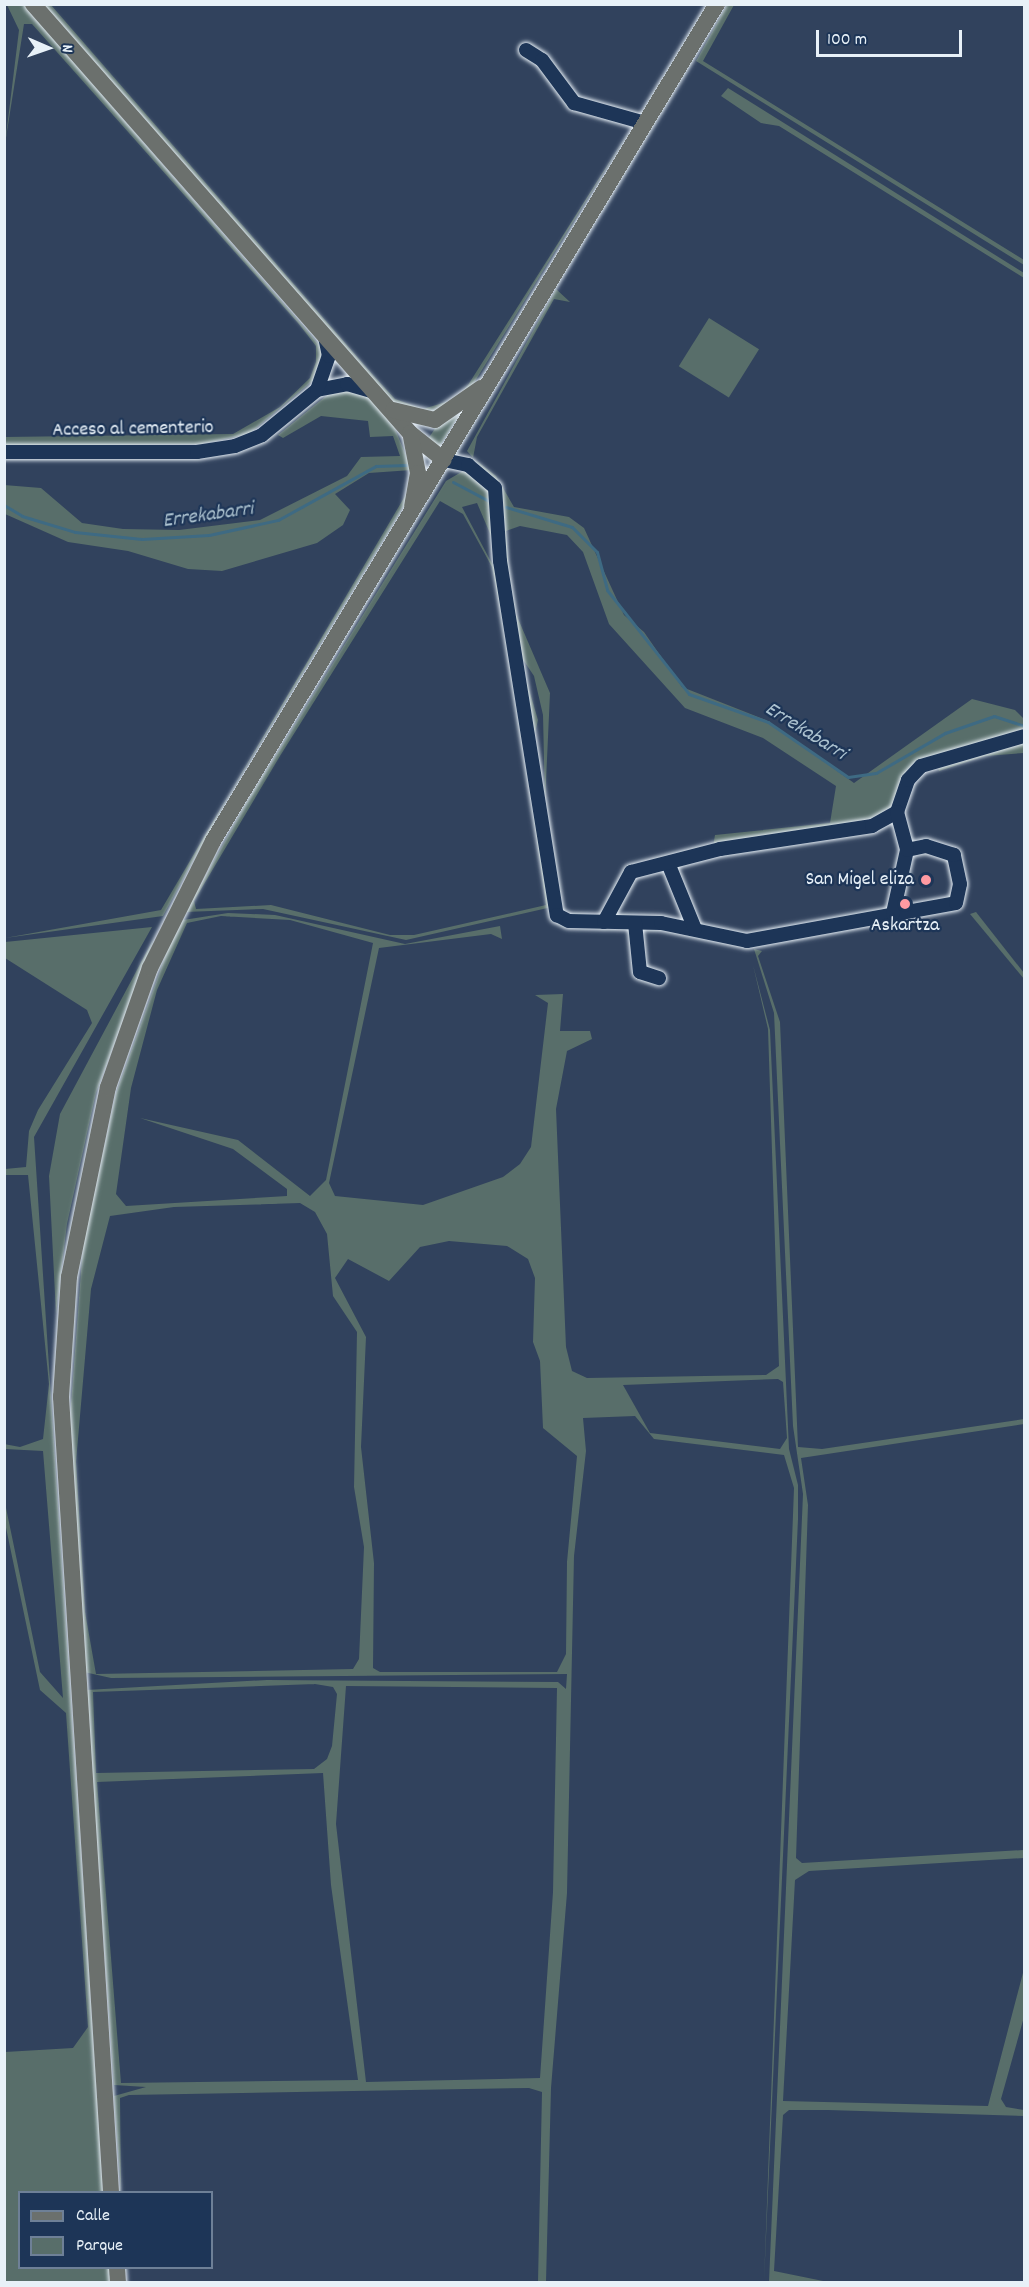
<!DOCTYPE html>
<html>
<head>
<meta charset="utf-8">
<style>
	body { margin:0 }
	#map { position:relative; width:1029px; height:2287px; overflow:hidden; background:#31425d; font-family:Dekko,sans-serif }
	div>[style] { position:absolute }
	.green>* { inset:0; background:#586e6a; transform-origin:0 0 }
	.stream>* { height:3px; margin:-1.5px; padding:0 1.5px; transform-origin:1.5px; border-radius:1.5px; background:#3e6a83 }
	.roads { filter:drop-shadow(0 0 2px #e8f1f8) drop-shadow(0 0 2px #e8f1f8) }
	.minor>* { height:14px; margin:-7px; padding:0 7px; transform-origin:7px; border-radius:7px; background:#1d3557 }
	.major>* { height:16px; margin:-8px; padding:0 8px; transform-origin:8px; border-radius:8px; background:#6b706d }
	.dots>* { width:16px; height:16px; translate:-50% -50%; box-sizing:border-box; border:3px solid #1d3557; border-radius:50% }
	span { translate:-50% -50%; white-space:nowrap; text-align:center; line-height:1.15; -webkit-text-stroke:4.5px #1d3557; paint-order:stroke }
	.street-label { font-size:20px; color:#e8f1f8 }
	.poi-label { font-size:20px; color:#e8f1f8 }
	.right { translate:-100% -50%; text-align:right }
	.water-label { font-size:21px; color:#acc2cf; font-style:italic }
	.frame { position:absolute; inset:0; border:6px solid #e8f1f8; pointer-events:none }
	.legend { position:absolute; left:18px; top:2191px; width:195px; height:78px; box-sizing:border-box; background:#1d3557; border:2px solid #6e8097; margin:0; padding:8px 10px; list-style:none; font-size:18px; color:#e8f1f8 }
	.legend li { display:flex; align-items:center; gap:12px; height:30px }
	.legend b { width:30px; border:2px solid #6e8097 }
	.north { position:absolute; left:18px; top:18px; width:60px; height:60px; -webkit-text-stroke:4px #1d3557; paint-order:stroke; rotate:92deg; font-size:16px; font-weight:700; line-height:24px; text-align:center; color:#e8f1f8 }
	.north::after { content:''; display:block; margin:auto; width:21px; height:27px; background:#e8f1f8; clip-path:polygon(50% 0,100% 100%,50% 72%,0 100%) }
	.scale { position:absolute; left:816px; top:30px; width:146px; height:27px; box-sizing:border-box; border:3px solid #e8f1f8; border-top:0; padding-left:8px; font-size:18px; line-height:21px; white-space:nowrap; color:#e8f1f8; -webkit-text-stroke:4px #1d3557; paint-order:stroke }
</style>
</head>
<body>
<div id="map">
	<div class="green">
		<div style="clip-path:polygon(23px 4px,322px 348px,321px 374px,249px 434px,201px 444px,5px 446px,4px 437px,233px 434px,280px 407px,310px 378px,316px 362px,316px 346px,298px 323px,32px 24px,24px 24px,5px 144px,19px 30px,7px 5px)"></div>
		<div style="clip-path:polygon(43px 5px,51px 5px,372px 374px,395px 399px,423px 409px,456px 399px,468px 385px,633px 125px,464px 399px,439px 413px,391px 402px)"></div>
		<div style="clip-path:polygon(727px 5px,734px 5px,703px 61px,1024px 260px,1024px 265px,696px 61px)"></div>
		<div style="clip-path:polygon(728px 88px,1024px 273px,1024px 278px,779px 126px,761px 123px,721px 96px)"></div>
		<div style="clip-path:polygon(556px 289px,570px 302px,554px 299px,477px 437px,473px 458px,496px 476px,514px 507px,569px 517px,584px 528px,624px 615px,644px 632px,682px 687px,766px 720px,854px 783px,972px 699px,1015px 710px,1024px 719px,1024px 733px,921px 760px,893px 807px,878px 818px,713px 847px,715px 835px,830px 823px,836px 786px,763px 738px,685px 708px,609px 624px,583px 552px,567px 535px,520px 526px,506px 531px,509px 575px,516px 614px,550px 693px,545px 804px,543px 715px,534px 676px,520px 655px,508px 599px,497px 484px,467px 451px)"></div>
		<div style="left:709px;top:318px;width:59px;height:57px;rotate:32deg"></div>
		<div style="clip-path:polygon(337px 387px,366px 394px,393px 424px,412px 470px,369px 473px,335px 494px,350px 510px,343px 525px,317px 543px,222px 571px,188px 569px,128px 551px,68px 542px,5px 514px,4px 485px,41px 488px,82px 523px,123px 529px,179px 530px,260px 520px,347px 476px,361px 457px,400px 456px,393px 436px,370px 437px,368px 421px,321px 416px,283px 438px,278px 435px)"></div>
		<div style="clip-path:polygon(459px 415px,440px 446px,428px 439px,438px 424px)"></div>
		<div style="clip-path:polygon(evenodd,463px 471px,481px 476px,492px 493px,495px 545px,477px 503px,462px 507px,498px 575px,552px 907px,406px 940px,263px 909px,185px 912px,248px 800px,446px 481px,463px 471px,440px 501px,463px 514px,492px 567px,515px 682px,546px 905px,414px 935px,390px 935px,271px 905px,196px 909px,194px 901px,280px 756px,440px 501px)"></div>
		<div style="clip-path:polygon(408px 491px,408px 499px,229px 795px,163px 916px,5px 938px,161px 910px)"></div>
		<div style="clip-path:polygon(524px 673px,538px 720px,535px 733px,532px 728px)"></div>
		<div style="clip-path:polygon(1024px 742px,1024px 753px,985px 756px,939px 771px,936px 761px)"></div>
		<div style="clip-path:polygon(976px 912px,1024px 973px,1024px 979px,970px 914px)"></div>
		<div style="clip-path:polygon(evenodd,228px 913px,275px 915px,405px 944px,500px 926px,502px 939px,491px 934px,379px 948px,329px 1183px,335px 1196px,423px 1205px,503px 1177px,520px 1164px,531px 1147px,548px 1003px,535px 995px,563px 994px,560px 1031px,590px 1031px,592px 1039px,567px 1051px,556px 1109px,566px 1347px,572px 1371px,587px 1378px,766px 1375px,779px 1366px,768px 1029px,753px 965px,770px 1030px,789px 1449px,798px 1485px,798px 1519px,764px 2282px,794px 1488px,784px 1455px,654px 1439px,635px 1416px,583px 1418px,586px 1451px,574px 1556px,567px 1893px,551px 2088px,546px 2282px,538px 2282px,542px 2092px,529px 2088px,129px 2095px,120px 2098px,121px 2192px,114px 2096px,146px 2087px,114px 2085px,86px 1690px,267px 1680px,558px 1682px,566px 1689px,567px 1674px,111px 1678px,84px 1672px,70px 1417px,83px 1245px,116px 1093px,169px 946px,183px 920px,228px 913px,221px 916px,290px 920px,373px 943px,326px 1180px,310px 1196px,238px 1140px,140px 1118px,233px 1149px,287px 1189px,287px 1196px,126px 1206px,116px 1194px,131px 1088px,157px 990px,187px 923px,221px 916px,228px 913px,300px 1203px,315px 1212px,327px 1234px,333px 1296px,357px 1332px,354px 1487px,364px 1547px,359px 1659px,353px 1669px,96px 1674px,85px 1612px,76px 1462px,91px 1289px,110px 1216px,174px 1207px,300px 1203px,228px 913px,449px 1241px,507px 1246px,528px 1259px,535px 1278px,533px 1342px,540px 1361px,543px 1428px,577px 1456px,567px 1562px,566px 1654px,557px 1672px,380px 1672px,373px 1668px,374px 1563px,361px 1447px,366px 1337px,335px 1278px,348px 1259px,389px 1281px,420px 1247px,449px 1241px,228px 913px,778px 1379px,783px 1382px,787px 1438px,780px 1449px,650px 1433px,623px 1385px,778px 1379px,228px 913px,315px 1684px,333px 1687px,337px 1694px,332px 1746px,327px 1759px,314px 1769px,96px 1773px,93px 1692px,315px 1684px,228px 913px,346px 1686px,557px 1688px,553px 1892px,540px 2078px,366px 2082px,336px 1824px,346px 1686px,228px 913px,323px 1773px,331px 1885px,358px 2080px,121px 2083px,97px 1782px,323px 1773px)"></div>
		<div style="clip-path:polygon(152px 927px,34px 1137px,103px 2192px,20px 2192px,20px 2268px,109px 2268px,110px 2282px,5px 2282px,5px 2052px,73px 2048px,88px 2027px,66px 1713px,40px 1690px,5px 1523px,5px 1503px,40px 1672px,63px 1698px,43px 1451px,5px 1449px,4px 1444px,20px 1447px,43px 1439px,49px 1384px,28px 1175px,5px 1175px,5px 1169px,26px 1167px,29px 1131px,38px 1110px,92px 1023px,87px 1010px,5px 958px,5px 942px)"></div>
		<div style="clip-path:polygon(153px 940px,96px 1093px,67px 1224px,56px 1314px,49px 1176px,60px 1114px)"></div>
		<div style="clip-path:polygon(754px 949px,762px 951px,758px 956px,780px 1022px,798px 1447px,822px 1449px,1024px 1419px,1024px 1424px,801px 1458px,808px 1505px,796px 1858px,802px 1863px,1024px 1850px,1024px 1858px,809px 1871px,795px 1880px,783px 2101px,988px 2106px,1024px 1969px,1024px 2017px,1001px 2099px,1006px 2107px,1024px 2110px,1024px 2116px,828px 2110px,789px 2110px,783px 2115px,774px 2271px,828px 2282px,769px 2282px,803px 1494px,793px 1426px,774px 1013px)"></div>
	</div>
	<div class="stream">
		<div style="left:453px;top:482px;width:43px;rotate:27.8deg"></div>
		<div style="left:4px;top:505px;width:21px;rotate:31deg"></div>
		<div style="left:22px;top:516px;width:55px;rotate:16.8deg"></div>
		<div style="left:75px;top:532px;width:67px;rotate:6deg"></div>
		<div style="left:142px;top:539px;width:67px;rotate:-3.4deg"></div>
		<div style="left:209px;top:535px;width:71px;rotate:-12.3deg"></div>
		<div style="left:278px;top:520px;width:112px;rotate:-28.9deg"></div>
		<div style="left:376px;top:466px;width:31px;rotate:-2deg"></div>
		<div style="left:506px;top:507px;width:69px;rotate:16.9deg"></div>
		<div style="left:572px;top:527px;width:35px;rotate:45deg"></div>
		<div style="left:597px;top:552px;width:39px;rotate:75deg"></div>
		<div style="left:607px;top:590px;width:132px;rotate:51.7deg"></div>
		<div style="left:689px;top:694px;width:84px;rotate:19.5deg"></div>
		<div style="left:768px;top:722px;width:97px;rotate:34.5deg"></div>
		<div style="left:848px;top:777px;width:28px;rotate:-8deg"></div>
		<div style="left:876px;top:773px;width:80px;rotate:-30.1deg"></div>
		<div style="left:945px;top:733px;width:52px;rotate:-19.1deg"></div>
		<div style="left:994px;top:716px;width:32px;rotate:18deg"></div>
	</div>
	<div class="roads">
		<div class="minor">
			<div style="left:526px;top:50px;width:19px;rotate:32deg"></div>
			<div style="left:542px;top:60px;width:54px;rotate:53.3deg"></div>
			<div style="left:574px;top:103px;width:74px;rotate:15.7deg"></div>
			<div style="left:317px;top:390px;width:31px;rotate:-11deg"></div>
			<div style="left:347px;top:384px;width:26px;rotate:16deg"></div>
			<div style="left:4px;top:452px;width:193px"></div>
			<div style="left:197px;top:452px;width:38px;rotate:-9deg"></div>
			<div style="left:235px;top:446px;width:29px;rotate:-22deg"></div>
			<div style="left:262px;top:435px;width:71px;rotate:-39.3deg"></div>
			<div style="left:317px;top:390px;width:36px;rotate:-71deg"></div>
			<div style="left:329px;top:356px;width:19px;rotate:-102deg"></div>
			<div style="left:444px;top:460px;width:25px;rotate:12deg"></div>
			<div style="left:468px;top:465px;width:35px;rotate:40deg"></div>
			<div style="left:495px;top:488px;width:73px;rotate:86.1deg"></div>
			<div style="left:500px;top:561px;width:359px;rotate:80.9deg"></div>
			<div style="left:557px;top:915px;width:13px;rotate:27deg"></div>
			<div style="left:569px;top:921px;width:92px;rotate:1.2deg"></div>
			<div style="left:661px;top:923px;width:88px;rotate:11.8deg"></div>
			<div style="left:747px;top:941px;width:212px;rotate:-10.3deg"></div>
			<div style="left:956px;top:903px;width:19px;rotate:-78deg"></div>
			<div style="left:960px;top:884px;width:30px;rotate:-102deg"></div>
			<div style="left:954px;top:855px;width:29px;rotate:-162deg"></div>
			<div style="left:926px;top:846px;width:19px;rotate:168deg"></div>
			<div style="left:907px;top:850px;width:65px;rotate:102.5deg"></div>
			<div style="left:897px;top:812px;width:34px;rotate:-71deg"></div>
			<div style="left:908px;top:780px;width:19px;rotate:-47deg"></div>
			<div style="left:921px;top:766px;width:107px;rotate:-16.2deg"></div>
			<div style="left:668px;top:863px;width:71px;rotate:67.8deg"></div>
			<div style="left:604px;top:922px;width:57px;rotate:-61.6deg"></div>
			<div style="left:631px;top:872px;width:92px;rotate:-14.5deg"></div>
			<div style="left:720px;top:849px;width:154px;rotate:-8.6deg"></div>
			<div style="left:872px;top:826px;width:29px;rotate:-29deg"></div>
			<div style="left:897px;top:812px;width:39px;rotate:75deg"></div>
			<div style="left:635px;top:923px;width:49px;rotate:84.2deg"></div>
			<div style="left:640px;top:972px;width:20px;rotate:18deg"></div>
		</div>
		<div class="major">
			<div style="left:33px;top:4px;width:571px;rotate:48.69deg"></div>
			<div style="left:410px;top:433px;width:43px;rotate:38.5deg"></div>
			<div style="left:393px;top:410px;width:43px;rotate:13.4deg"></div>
			<div style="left:435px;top:420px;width:56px;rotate:-34.8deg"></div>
			<div style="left:411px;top:437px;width:37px;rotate:79deg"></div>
			<div style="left:418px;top:473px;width:34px;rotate:100deg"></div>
			<div style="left:111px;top:2192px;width:797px;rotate:-93.6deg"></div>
			<div style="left:61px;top:1397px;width:120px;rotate:-86.2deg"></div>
			<div style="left:69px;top:1277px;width:194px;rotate:-78.4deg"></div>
			<div style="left:108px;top:1087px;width:126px;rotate:-70.6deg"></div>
			<div style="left:150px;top:968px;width:142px;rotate:-63.6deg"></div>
			<div style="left:213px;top:841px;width:977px;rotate:-58.95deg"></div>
			<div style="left:117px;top:2268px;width:14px;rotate:86deg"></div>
		</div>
	</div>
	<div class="dots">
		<div style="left:926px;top:880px;background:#ff9aa2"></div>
		<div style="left:905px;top:904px;background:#ff9aa2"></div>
	</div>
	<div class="street-label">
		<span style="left:133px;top:430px;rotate:-1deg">Acceso al cementerio</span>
	</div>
	<div class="poi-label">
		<span class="right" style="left:914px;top:880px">San Migel eliza</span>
		<span style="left:905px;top:926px">Askartza</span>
	</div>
	<div class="water-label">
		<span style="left:208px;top:516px;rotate:-8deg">Errekabarri</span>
		<span style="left:805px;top:732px;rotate:32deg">Errekabarri</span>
	</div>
	<div class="frame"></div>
	<ul class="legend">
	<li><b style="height:8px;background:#6b706d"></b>Calle</li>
	<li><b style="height:16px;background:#586e6a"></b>Parque</li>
	</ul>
	<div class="north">N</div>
	<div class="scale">100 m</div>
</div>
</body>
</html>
